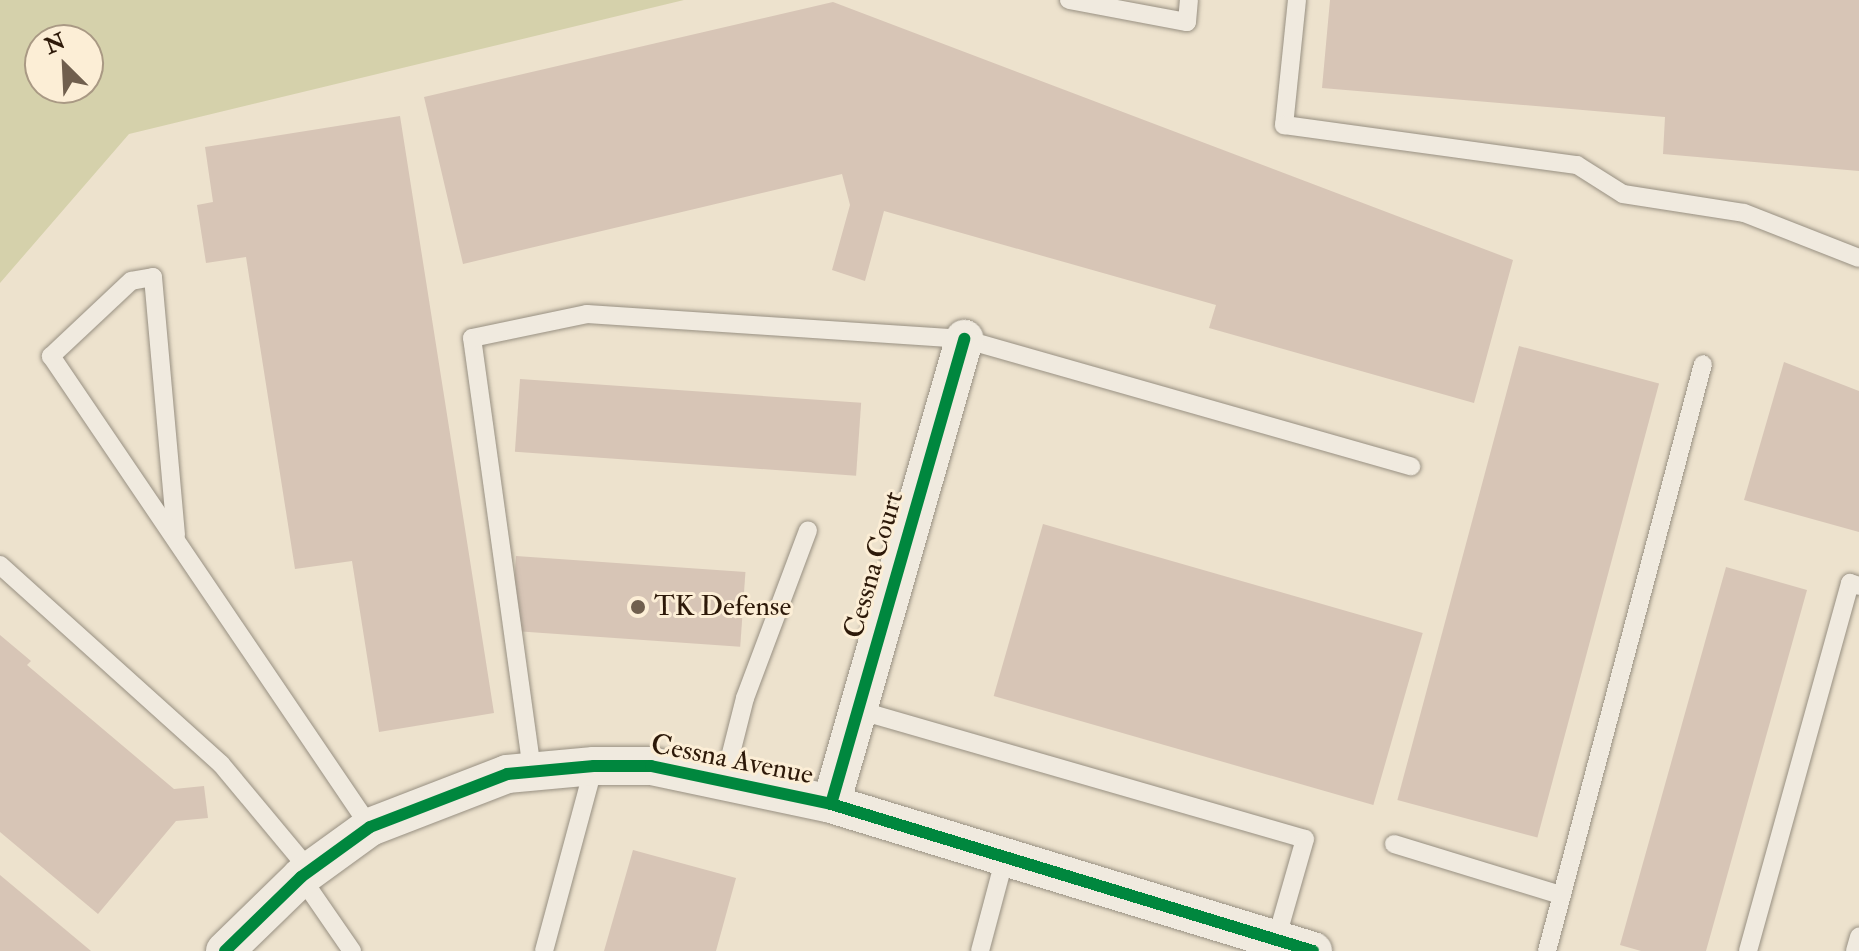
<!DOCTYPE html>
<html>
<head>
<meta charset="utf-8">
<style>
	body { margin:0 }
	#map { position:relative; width:1859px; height:951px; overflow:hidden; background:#ede2cd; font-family:"IM FELL Double Pica",serif }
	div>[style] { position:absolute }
	.green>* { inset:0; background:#d5d1ab }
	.building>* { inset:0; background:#d7c5b6; transform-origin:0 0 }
	.roads { filter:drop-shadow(0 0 2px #989082) drop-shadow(0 0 2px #989082) }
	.lane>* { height:18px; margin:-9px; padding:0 9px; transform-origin:9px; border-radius:9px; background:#f0eadf }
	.street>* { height:38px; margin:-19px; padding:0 19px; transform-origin:19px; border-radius:19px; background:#f0eadf }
	.cycleway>* { height:12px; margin:-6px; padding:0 6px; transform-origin:6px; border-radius:6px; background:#00873e }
	.dots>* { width:22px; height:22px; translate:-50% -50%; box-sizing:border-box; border:4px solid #fceed6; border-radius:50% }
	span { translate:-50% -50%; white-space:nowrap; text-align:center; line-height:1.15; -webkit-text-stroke:6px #fceed6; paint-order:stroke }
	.street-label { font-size:28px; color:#2d1909 }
	.poi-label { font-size:28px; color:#2d1909 }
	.left { translate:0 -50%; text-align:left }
	.north { position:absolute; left:24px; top:24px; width:80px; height:80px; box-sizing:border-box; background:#fceed6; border:2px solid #a99984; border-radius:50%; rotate:336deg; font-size:22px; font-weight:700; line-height:32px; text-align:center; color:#2d1909 }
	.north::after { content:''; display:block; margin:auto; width:28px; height:36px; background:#705f4e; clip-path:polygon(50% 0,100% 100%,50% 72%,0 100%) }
</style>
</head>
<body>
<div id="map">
	<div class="green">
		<div style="clip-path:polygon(evenodd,0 0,684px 0,129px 134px,0 283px,0 0,40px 40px,88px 40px,88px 88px,40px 88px,40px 40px)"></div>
	</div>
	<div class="building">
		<div style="clip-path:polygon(1330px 0,1859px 0,1859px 171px,1663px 154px,1665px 117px,1322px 88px)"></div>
		<div style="clip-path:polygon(833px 2px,1513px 260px,1474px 403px,1209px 328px,1216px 305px,884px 211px,865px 281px,832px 270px,850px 205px,842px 174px,463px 264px,424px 97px)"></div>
		<div style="clip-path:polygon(400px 116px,494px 713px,379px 732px,352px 561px,295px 569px,246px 257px,206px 263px,197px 205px,213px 202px,205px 147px)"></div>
		<div style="left:1519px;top:346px;width:145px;height:470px;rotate:15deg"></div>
		<div style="clip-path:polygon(1784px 362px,1859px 391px,1859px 532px,1744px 500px)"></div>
		<div style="left:520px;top:379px;width:342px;height:73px;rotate:4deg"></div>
		<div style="left:1043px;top:524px;width:395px;height:179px;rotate:16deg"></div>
		<div style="left:516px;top:556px;width:230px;height:75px;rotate:4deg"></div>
		<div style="clip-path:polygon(1726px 567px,1807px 590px,1706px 951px,1641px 951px,1620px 945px)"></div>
		<div style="clip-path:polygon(0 635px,31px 661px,27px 665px,174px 789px,204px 786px,208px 818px,176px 821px,98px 914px,0 832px)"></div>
		<div style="clip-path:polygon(633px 850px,736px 878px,716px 951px,604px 951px)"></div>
		<div style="clip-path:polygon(0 875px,91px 951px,0 951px)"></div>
	</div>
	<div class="roads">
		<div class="lane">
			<div style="left:1069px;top:0;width:120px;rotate:10.6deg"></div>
			<div style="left:1187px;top:22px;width:22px;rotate:-85deg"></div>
			<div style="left:1297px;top:0;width:126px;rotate:95.9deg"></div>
			<div style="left:1284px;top:125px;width:296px;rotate:7.8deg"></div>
			<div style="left:1577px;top:165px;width:54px;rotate:32.2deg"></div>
			<div style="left:1623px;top:194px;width:122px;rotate:8.9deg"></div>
			<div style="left:1744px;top:213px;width:123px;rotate:21.4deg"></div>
			<div style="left:176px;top:535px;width:259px;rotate:-95.1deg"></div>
			<div style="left:153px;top:277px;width:22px;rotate:170deg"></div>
			<div style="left:131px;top:281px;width:110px;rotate:136.8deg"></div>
			<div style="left:51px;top:356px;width:569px;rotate:55.89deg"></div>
			<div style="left:0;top:565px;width:297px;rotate:42deg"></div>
			<div style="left:221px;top:764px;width:139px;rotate:50.2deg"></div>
			<div style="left:858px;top:710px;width:465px;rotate:16.1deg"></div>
			<div style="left:1305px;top:839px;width:105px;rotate:106deg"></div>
			<div style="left:532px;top:770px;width:436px;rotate:-97.9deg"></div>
			<div style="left:472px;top:338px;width:117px;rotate:-11.8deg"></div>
			<div style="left:587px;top:314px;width:378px;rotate:3.8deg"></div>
			<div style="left:964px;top:339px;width:465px;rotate:15.9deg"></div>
			<div style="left:724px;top:781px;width:86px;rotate:-75.8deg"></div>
			<div style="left:745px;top:698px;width:179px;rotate:-69.4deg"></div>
			<div style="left:1394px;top:844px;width:175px;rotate:17deg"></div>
			<div style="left:301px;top:877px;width:90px;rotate:55.4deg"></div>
			<div style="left:544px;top:951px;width:192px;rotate:-74.9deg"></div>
			<div style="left:980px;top:951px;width:97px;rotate:-75.1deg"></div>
			<div style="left:1547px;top:951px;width:607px;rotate:-75.12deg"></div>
			<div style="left:1748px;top:951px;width:382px;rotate:-74.5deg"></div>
			<div style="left:1850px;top:583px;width:9px;rotate:18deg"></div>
			<div style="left:1855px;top:951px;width:15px;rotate:-74deg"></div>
		</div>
		<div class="street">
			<div style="left:831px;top:804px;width:484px;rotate:-74deg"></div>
			<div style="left:225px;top:951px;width:106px;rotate:-44.2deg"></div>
			<div style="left:301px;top:877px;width:85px;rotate:-35.9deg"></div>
			<div style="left:370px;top:827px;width:147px;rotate:-21.1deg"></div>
			<div style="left:507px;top:774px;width:87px;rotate:-5.3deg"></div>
			<div style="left:594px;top:766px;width:57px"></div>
			<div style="left:651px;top:766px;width:184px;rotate:11.9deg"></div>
			<div style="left:831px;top:804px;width:504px;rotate:16.96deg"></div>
		</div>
	</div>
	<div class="cycleway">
		<div style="left:831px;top:804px;width:484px;rotate:-74deg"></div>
		<div style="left:225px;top:951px;width:106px;rotate:-44.2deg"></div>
		<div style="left:301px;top:877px;width:85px;rotate:-35.9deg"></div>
		<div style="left:370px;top:827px;width:147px;rotate:-21.1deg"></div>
		<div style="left:507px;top:774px;width:87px;rotate:-5.3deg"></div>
		<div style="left:594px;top:766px;width:57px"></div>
		<div style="left:651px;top:766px;width:184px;rotate:11.9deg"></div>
		<div style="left:831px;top:804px;width:504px;rotate:16.96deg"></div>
	</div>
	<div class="dots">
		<div style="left:638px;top:607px;background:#705f4e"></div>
	</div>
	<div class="street-label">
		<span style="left:874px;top:565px;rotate:-74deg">Cessna Court</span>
		<span style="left:732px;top:760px;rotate:11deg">Cessna Avenue</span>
	</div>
	<div class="poi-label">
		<span class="left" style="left:654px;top:607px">TK Defense</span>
	</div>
	<div class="north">N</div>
</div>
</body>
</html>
